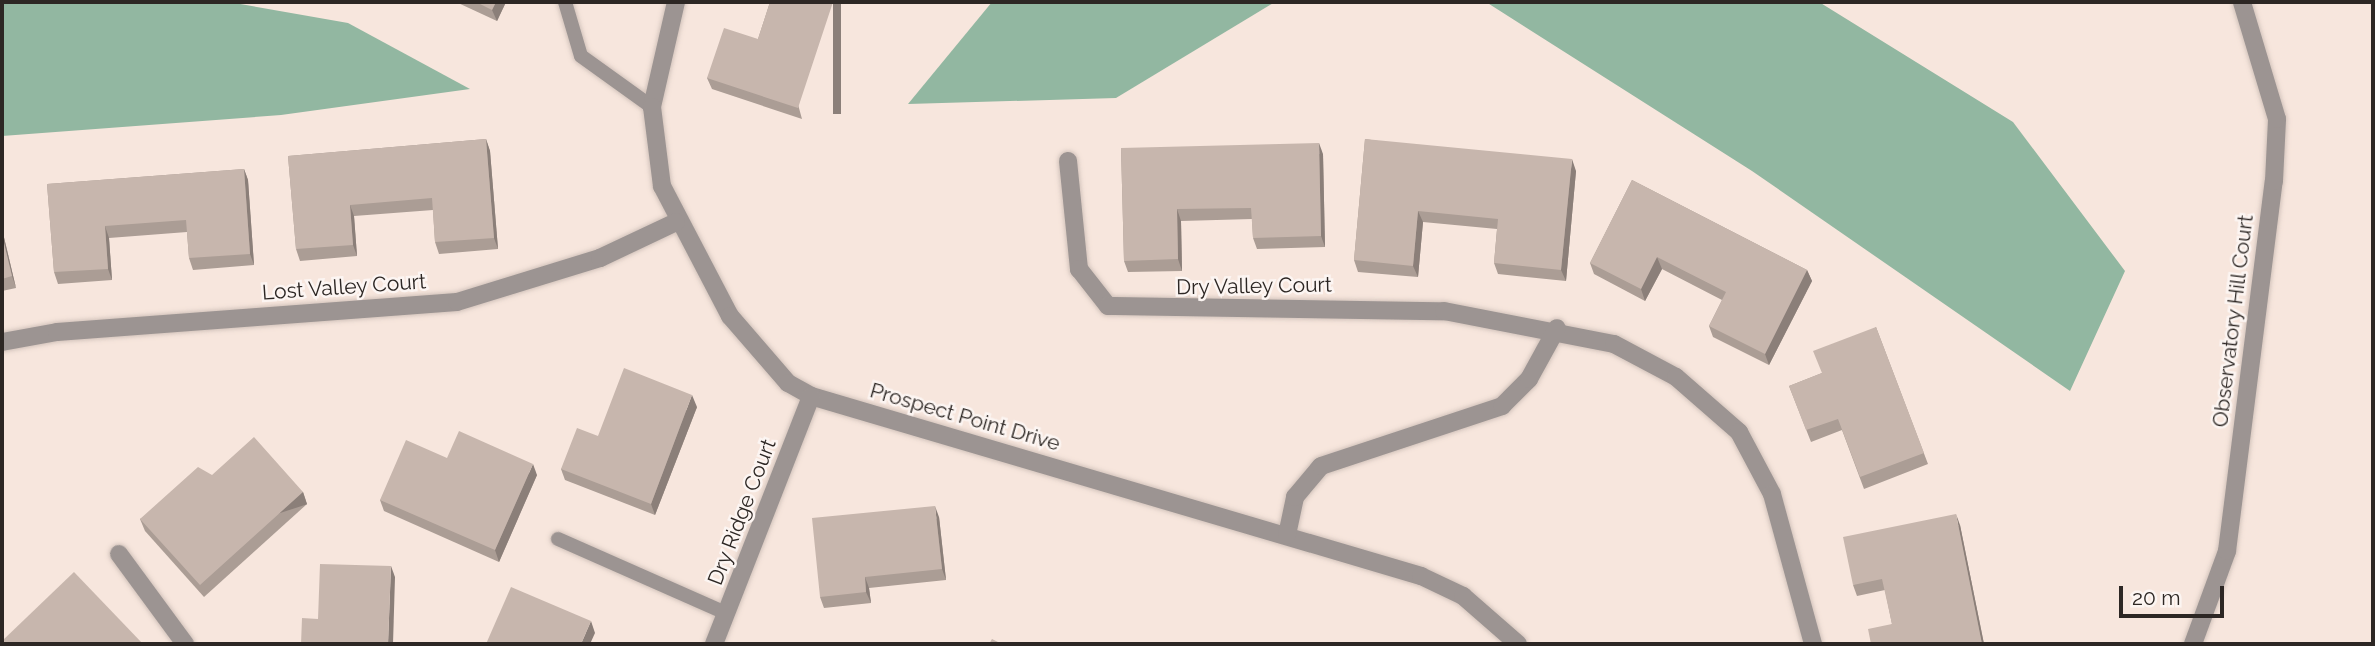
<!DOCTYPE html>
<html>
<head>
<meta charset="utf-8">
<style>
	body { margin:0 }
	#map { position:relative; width:2375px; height:646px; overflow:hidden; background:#f7e6dd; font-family:Raleway,sans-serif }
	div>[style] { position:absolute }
	.forest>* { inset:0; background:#92b7a1 }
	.roads { filter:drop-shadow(0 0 2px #d3c4bc) drop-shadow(0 0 2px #d3c4bc) }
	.lane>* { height:14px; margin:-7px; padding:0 7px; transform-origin:7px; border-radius:7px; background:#9c9492 }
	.street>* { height:18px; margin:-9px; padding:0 9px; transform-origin:9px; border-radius:9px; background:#9c9492 }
	.wall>* { inset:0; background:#ab9d95 }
	.shaded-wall>* { inset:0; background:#8b7f79; transform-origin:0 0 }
	.building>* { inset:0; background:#c7b6ad }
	span { translate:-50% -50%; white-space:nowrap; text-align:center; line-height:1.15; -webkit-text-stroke:5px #fcf5f2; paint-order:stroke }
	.street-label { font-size:21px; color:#2d2724 }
	.frame { position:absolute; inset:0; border:4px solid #2d2724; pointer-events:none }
	.scale { position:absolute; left:2119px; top:586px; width:105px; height:32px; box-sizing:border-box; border:4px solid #2d2724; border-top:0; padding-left:9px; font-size:21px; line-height:24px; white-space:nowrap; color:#2d2724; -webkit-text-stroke:5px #fcf5f2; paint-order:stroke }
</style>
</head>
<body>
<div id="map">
	<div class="forest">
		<div style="clip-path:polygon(2px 2px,229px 2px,348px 23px,470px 89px,281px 115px,2px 136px)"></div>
		<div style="clip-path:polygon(992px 2px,1275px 2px,1116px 98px,908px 104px)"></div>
		<div style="clip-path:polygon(1486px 2px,1819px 2px,2013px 122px,2125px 271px,2070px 391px,1752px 171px)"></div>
	</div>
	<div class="roads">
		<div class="lane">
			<div style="left:565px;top:2px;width:56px;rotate:73.5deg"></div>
			<div style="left:581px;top:56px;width:87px;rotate:35.7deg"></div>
			<div style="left:558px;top:539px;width:184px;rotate:23.8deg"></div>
		</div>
		<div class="street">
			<div style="left:676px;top:2px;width:108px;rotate:102.9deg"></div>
			<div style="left:652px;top:107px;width:80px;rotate:82.8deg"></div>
			<div style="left:662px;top:186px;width:147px;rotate:62.4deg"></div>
			<div style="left:730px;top:316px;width:89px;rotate:49.1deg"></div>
			<div style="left:788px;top:383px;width:26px;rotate:29deg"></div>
			<div style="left:811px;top:396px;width:636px;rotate:16.44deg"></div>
			<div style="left:1421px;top:576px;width:47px;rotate:25.5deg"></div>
			<div style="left:1463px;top:596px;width:73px;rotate:41.1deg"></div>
			<div style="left:1068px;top:161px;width:109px;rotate:84.2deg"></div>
			<div style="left:1079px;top:269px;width:47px;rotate:51.9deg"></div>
			<div style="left:1108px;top:306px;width:336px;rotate:0.9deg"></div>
			<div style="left:1444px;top:311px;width:173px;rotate:11deg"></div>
			<div style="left:1614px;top:344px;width:70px;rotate:28deg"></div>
			<div style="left:1676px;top:377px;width:84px;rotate:41.1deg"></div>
			<div style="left:1739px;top:432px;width:70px;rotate:62deg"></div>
			<div style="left:1772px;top:494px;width:156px;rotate:74.7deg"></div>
			<div style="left:2px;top:342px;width:56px;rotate:-10.3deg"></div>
			<div style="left:57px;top:332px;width:401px;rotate:-4.3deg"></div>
			<div style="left:457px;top:302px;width:150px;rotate:-17.1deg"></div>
			<div style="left:600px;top:258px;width:84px;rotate:-25.3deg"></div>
			<div style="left:1287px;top:535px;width:39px;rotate:-78deg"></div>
			<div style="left:1295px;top:497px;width:40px;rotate:-50deg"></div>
			<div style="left:1321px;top:466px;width:191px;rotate:-18.3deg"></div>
			<div style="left:1502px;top:406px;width:38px;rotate:-45deg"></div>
			<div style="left:1529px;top:379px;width:58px;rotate:-61.2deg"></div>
			<div style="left:119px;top:554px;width:112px;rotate:53.7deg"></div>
			<div style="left:714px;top:644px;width:266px;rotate:-68.6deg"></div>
			<div style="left:2193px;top:644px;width:99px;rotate:-69.9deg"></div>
			<div style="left:2227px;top:551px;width:373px;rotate:-82.8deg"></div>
			<div style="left:2274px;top:181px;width:62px;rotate:-87.2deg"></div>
			<div style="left:2277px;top:119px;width:122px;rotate:-106.7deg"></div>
		</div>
	</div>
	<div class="wall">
		<div style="clip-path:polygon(456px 2px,506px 2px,497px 21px)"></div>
		<div style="clip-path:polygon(770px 2px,802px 119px,712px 89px,707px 78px,758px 39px)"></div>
		<div style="clip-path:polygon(486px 139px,490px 151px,498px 249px,439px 254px,435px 242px,433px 210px,354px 216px,357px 256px,300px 261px,296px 249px,288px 156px)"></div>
		<div style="clip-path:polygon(1365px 139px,1576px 171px,1566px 281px,1498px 274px,1494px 263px,1497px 229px,1423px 222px,1418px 277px,1358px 272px,1354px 260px)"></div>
		<div style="clip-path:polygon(1121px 148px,1323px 154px,1325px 247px,1257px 249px,1253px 238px,1252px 219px,1181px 221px,1182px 271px,1128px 272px,1124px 261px)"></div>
		<div style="clip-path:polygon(244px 169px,248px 180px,254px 265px,193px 270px,189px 258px,187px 232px,109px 238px,112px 280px,58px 284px,54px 272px,47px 184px)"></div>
		<div style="clip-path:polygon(1632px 180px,1807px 270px,1812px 281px,1769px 365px,1713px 337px,1709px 326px,1722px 300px,1662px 269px,1645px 301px,1594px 274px,1590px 263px)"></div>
		<div style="clip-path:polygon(2px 229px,16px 288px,2px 291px)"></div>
		<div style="clip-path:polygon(1876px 327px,1928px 464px,1864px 489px,1842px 430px,1811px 442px,1789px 386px,1822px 373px)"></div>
		<div style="clip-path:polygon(697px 407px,655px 515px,565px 480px,561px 469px,598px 436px)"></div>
		<div style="clip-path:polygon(447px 458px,537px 475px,499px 562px,384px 511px,380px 500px)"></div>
		<div style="clip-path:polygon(212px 475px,303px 492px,307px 504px,204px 597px,145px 531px,140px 519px)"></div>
		<div style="clip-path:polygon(939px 517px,946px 580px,869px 588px,871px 603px,824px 608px,820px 597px)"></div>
		<div style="clip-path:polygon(1960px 525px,1984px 644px,1871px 644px,1892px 624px,1885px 590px,1857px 596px,1853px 585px)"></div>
	</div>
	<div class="shaded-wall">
		<div style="clip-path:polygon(496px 2px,506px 2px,497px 21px,492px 10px)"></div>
		<div style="left:833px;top:2px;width:8px;height:112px"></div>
		<div style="clip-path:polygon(486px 139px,490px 151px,498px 249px,494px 238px)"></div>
		<div style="clip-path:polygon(1319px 143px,1323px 154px,1325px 247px,1321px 236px)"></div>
		<div style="clip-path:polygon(1572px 159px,1576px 171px,1566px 281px,1561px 270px)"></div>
		<div style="clip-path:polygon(244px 169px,248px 180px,254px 265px,250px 254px)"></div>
		<div style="clip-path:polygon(350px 205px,354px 216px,357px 256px,353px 245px)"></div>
		<div style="clip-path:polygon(1177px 209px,1181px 221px,1182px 271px,1178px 259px)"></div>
		<div style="clip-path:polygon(1418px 211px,1423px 222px,1418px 277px,1413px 266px)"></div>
		<div style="clip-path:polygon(105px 226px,109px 238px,112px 280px,108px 269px)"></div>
		<div style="clip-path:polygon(2px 229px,16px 288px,12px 276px,2px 235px)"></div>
		<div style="clip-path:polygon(1657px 257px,1662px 269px,1645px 301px,1641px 289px)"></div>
		<div style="clip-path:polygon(1807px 270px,1812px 281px,1769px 365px,1765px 354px)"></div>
		<div style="clip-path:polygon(692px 395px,697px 407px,655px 515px,651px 504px)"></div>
		<div style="clip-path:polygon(533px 464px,537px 475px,499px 562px,495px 550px)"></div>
		<div style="left:303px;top:492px;width:13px;height:139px;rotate:72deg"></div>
		<div style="clip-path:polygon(935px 506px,939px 517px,946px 580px,942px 569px)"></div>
		<div style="clip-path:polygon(1956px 514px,1960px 525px,1984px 644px,1982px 644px)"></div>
		<div style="clip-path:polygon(391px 566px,395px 577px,393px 644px,388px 644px)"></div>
		<div style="clip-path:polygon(865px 577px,869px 588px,871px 603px,866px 592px)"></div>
		<div style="clip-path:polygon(591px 621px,595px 633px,590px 644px,581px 644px)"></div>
	</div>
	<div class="building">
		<div style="clip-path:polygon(476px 2px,496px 2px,492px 10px)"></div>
		<div style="clip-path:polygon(770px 2px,833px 2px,798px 108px,707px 78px,724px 28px,758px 39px)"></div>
		<div style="clip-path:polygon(486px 139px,494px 238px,435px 242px,432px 198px,350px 205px,353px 245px,296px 249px,288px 156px)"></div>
		<div style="clip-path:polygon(1365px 139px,1572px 159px,1561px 270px,1494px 263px,1498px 219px,1418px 211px,1413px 266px,1354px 260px)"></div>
		<div style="clip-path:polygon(1319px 143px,1321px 236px,1253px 238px,1251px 208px,1177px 209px,1178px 259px,1124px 261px,1121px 148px)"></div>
		<div style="clip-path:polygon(244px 169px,250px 254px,189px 258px,186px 220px,105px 226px,108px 269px,54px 272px,47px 184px)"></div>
		<div style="clip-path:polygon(1632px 180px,1807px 270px,1765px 354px,1709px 326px,1726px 292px,1657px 257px,1641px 289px,1590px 263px)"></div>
		<div style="clip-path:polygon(2px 235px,12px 276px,2px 279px)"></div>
		<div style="clip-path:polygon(1876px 327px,1924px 453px,1860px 477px,1838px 419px,1806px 430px,1789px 386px,1822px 373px,1813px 351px)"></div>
		<div style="clip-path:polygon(624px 368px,692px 395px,651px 504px,561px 469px,577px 428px,598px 436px)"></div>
		<div style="clip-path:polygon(459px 431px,533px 464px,495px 550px,380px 500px,406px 440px,447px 458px)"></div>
		<div style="clip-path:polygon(254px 437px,303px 492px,200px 585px,140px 519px,198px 467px,212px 475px)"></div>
		<div style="clip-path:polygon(935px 506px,942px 569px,865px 577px,866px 592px,820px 597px,812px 518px)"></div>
		<div style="clip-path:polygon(1956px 514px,1982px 644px,1871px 644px,1868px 629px,1892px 624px,1882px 579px,1853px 585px,1843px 537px)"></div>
		<div style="clip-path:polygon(320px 564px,391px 566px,388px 644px,301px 644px,302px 618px,318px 619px)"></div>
		<div style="clip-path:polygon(74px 572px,143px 644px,2px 644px,2px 641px)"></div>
		<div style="clip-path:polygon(511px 587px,591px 621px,581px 644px,486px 644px)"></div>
		<div style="clip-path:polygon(992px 639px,1002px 644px,989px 644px)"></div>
	</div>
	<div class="street-label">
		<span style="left:1254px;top:286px;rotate:-1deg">Dry Valley Court</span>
		<span style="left:344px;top:287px;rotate:-4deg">Lost Valley Court</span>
		<span style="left:2233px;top:321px;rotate:-83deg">Observatory Hill Court</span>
		<span style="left:965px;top:417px;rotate:16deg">Prospect Point Drive</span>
		<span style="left:742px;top:512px;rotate:-69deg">Dry Ridge Court</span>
	</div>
	<div class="frame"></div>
	<div class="scale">20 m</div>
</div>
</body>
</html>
